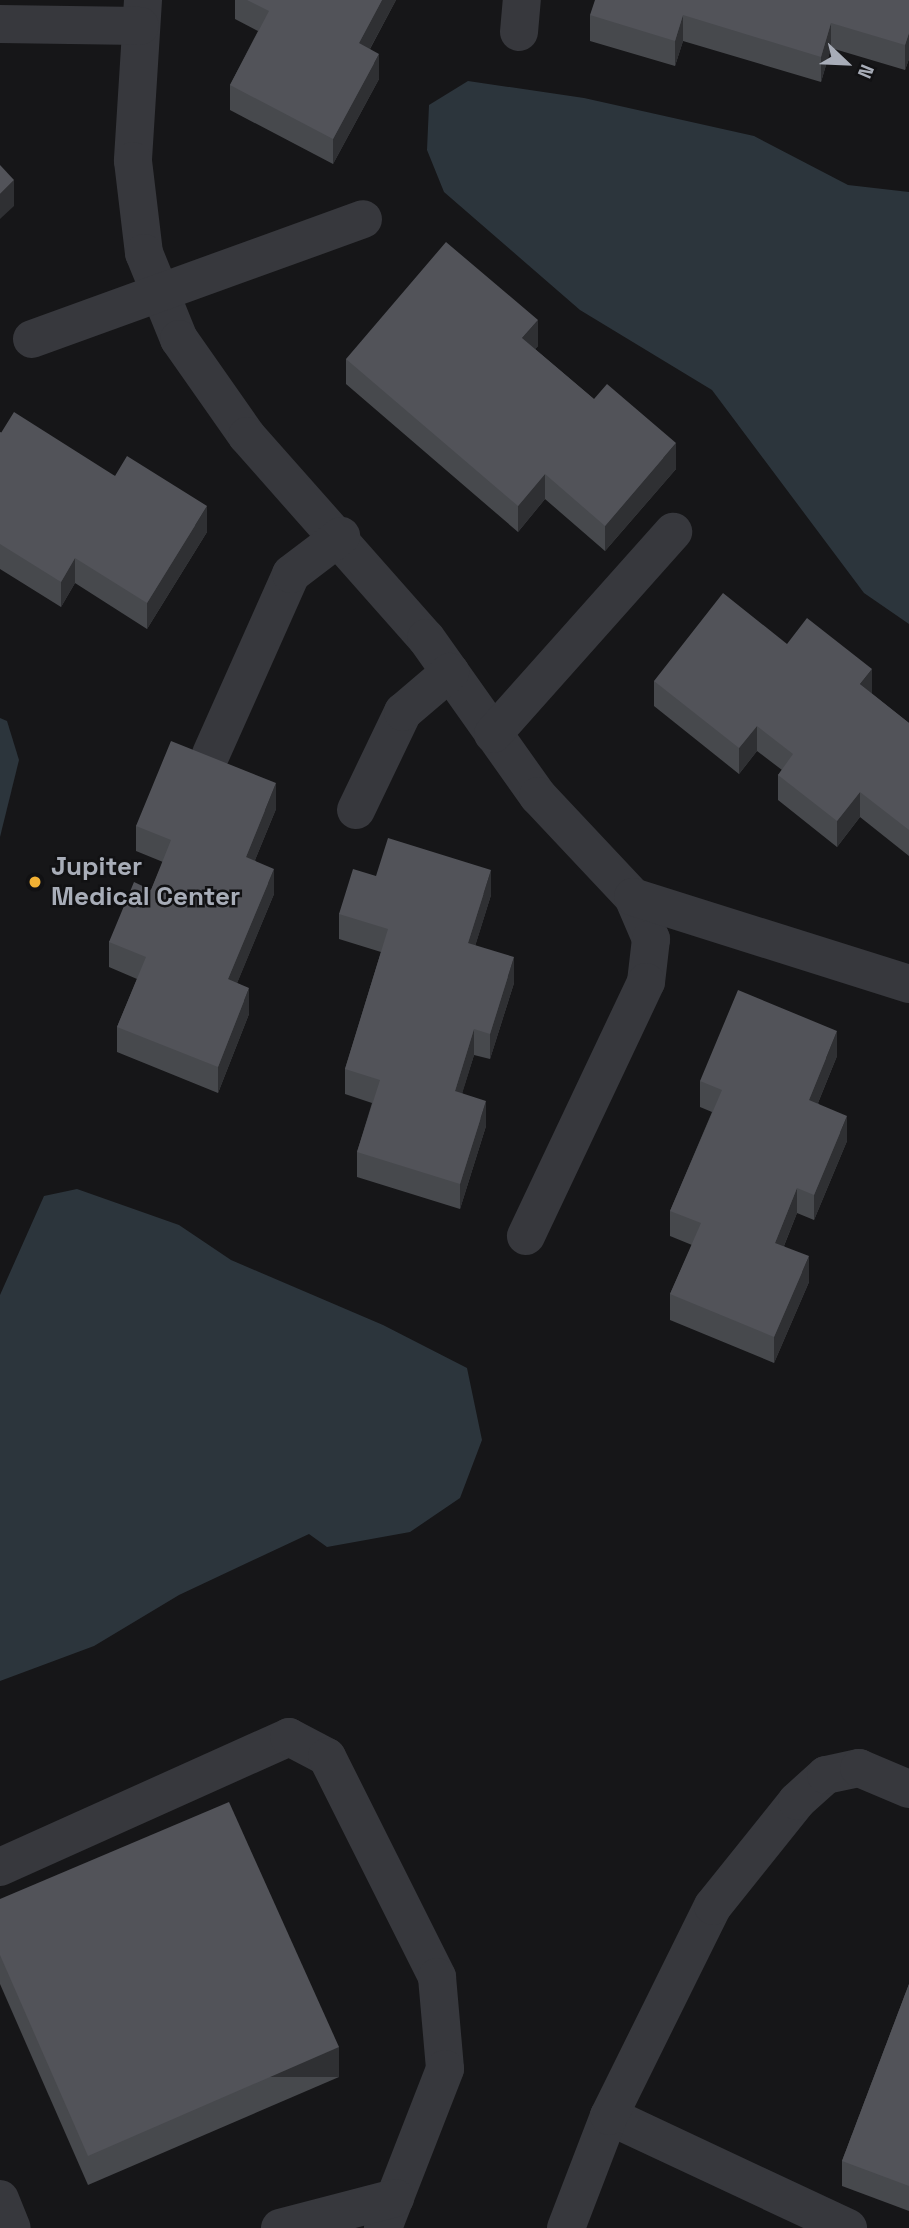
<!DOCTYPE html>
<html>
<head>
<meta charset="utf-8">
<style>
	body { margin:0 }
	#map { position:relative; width:909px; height:2228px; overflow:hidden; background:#161618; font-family:"Space Grotesk",sans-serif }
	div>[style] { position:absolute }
	.water>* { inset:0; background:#2c353c }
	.minor>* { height:38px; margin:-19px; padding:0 19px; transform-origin:19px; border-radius:19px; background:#37383d }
	.wall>* { inset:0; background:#47494d }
	.shaded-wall>* { inset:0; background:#2f3033; transform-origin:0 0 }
	.building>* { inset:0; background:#525359 }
	.dots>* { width:19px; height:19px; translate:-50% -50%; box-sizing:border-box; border:4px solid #111113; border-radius:50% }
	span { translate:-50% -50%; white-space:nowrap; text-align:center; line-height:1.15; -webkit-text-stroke:5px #111113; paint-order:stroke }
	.poi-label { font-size:26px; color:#a8adb8; font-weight:700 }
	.left { translate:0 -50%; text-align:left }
	.north { position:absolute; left:811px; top:28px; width:70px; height:70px; -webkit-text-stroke:5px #111113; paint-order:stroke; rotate:113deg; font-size:19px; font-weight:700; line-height:28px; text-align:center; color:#a8adb8 }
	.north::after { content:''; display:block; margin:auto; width:24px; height:32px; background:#a8adb8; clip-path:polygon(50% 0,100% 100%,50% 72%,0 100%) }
</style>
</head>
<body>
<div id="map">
	<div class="water">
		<div style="clip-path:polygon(468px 81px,584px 98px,754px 136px,848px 185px,909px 192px,909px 624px,864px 593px,712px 390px,580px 310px,444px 192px,427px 150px,429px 105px)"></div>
		<div style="clip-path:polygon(0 718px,7px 721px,19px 760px,0 837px)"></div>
		<div style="clip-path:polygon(77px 1189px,179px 1225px,231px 1260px,383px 1325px,467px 1368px,482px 1440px,460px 1498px,410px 1532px,327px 1547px,309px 1534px,179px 1595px,94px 1646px,0 1681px,0 1295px,44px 1196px)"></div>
	</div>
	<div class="minor">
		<div style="left:143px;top:0;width:161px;rotate:93.6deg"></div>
		<div style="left:133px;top:161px;width:93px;rotate:83.2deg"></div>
		<div style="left:144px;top:253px;width:93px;rotate:67.9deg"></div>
		<div style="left:179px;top:339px;width:118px;rotate:55deg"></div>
		<div style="left:247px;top:436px;width:270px;rotate:48.5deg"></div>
		<div style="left:426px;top:638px;width:194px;rotate:54.7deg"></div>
		<div style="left:538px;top:796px;width:139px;rotate:46.8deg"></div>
		<div style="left:633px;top:897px;width:46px;rotate:66.8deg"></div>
		<div style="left:651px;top:939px;width:43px;rotate:96.6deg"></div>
		<div style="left:646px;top:982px;width:281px;rotate:115.3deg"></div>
		<div style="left:0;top:24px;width:140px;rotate:0.8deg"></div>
		<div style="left:519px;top:32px;width:32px;rotate:-85deg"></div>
		<div style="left:32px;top:339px;width:352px;rotate:-19.9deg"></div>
		<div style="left:493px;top:734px;width:271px;rotate:-48.3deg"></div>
		<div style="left:211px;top:754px;width:197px;rotate:-66deg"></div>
		<div style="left:291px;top:574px;width:63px;rotate:-37.2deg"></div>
		<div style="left:356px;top:810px;width:109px;rotate:-64.4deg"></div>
		<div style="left:403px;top:712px;width:62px;rotate:-40.4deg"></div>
		<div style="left:633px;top:897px;width:289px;rotate:17.5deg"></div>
		<div style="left:0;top:1867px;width:317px;rotate:-24.2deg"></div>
		<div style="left:289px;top:1737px;width:43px;rotate:27.8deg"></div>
		<div style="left:327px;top:1757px;width:246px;rotate:63.4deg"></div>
		<div style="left:437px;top:1977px;width:92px;rotate:85deg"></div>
		<div style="left:445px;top:2069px;width:171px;rotate:111.3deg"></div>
		<div style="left:609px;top:2116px;width:264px;rotate:25.1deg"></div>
		<div style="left:0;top:2199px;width:31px;rotate:68deg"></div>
		<div style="left:280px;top:2228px;width:119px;rotate:-14.6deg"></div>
		<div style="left:566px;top:2228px;width:120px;rotate:-69deg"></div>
		<div style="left:609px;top:2116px;width:234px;rotate:-63.7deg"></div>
		<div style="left:713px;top:1906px;width:134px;rotate:-51.3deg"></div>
		<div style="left:797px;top:1801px;width:39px;rotate:-42deg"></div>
		<div style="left:826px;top:1775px;width:34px;rotate:-12deg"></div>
		<div style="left:859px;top:1768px;width:54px;rotate:22.8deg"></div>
	</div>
	<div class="wall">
		<div style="clip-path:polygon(235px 0,396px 0,370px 49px,379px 79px,333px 164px,230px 110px,230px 85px,258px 31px,235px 19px)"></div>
		<div style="clip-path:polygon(909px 0,909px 59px,905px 70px,831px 48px,821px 82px,683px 41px,675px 66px,590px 41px,590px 15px)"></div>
		<div style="clip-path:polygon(538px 346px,535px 349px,676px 469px,605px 551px,545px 499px,518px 532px,346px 384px,346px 359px)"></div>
		<div style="clip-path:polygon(0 432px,115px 476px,207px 532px,147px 629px,75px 583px,61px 607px,0 569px)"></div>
		<div style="clip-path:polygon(787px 644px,872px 694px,909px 723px,909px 856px,860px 817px,837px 847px,778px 800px,778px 775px,782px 770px,757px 751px,739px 774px,654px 706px,654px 681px)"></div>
		<div style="clip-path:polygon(276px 809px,255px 860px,274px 894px,237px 983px,249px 1014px,218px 1093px,117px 1052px,117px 1027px,137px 979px,109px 967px,109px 942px,151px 890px,163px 862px,136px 851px,136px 826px)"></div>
		<div style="clip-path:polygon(376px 876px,491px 895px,475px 946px,514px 983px,490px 1059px,474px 1055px,462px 1093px,486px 1126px,460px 1209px,357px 1177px,357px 1152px,372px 1103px,345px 1094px,345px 1069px,381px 952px,339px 939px,339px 914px)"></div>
		<div style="clip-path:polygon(837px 1056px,818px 1103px,847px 1141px,814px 1220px,797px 1213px,784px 1246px,809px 1282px,774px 1363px,670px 1320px,670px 1294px,692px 1245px,670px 1236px,670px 1211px,712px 1112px,700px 1107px,700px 1081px)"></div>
		<div style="clip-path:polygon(0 1899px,339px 2077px,88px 2185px,0 1984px)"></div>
		<div style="clip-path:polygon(909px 1984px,909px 2211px,842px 2186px,842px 2161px)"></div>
	</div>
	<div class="shaded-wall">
		<div style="clip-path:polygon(382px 0,396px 0,359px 69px,359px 43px)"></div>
		<div style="clip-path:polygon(683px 15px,683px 41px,675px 66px,675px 41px)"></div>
		<div style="clip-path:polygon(831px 23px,831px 48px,821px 82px,821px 57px)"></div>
		<div style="clip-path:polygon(909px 33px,909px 59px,905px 70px,905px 45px)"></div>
		<div style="clip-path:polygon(379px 54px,379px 79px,333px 164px,333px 139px)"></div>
		<div style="clip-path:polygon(14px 180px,14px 206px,0 219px,0 194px)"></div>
		<div style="clip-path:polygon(538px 320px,538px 346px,522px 363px,522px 338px)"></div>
		<div style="clip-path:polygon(676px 443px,676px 469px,605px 551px,605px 526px)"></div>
		<div style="clip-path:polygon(545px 474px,545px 499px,518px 532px,518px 506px)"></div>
		<div style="clip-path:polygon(207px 506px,207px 532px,147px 629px,147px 603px)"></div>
		<div style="clip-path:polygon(75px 558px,75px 583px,61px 607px,61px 582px)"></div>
		<div style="clip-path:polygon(872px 669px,872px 694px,860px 684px)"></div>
		<div style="clip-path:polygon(757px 726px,757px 751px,739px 774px,739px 748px)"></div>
		<div style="clip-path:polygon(276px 783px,276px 809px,246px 882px,246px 857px)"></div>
		<div style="clip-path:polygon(860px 792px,860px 817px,837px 847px,837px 821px)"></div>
		<div style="clip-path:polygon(274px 869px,274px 894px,228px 1005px,228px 979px)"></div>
		<div style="clip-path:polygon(491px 870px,491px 895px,468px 969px,468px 943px)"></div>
		<div style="clip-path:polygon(514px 957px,514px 983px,490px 1059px,490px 1034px)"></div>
		<div style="clip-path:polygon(249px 988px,249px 1014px,218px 1093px,218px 1067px)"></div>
		<div style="clip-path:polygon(474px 1029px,474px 1055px,455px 1117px,455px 1091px)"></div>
		<div style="clip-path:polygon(837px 1031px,837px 1056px,809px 1125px,809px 1100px)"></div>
		<div style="clip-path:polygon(486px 1101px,486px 1126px,460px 1209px,460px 1184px)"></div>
		<div style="clip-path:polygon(847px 1116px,847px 1141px,814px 1220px,814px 1195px)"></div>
		<div style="clip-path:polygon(797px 1188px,797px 1213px,775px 1268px,775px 1243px)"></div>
		<div style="clip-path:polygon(809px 1256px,809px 1282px,774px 1363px,774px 1337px)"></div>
		<div style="left:339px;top:2047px;width:30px;height:274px;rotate:90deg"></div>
	</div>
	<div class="building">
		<div style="clip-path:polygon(247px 0,382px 0,359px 43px,379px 54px,333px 139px,230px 85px,269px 11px)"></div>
		<div style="clip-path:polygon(595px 0,909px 0,909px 33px,905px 45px,831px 23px,821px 57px,683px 15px,675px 41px,590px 15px)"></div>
		<div style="clip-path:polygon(0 165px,14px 180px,0 194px)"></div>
		<div style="clip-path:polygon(446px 242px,538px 320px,522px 338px,594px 399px,607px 384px,676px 443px,605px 526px,545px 474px,518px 506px,346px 359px)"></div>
		<div style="clip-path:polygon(14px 412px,115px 476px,127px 456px,207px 506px,147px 603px,75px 558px,61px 582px,0 544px,0 432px,1px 433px)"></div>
		<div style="clip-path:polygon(723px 593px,787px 644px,807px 618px,872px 669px,860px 684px,909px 723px,909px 830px,860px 792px,837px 821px,778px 775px,793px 754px,757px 726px,739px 748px,654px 681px)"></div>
		<div style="clip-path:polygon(171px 741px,276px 783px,246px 857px,274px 869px,228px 979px,249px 988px,218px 1067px,117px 1027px,146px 957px,109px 942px,134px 882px,151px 890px,171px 840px,136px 826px)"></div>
		<div style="clip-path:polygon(388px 838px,491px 870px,468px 943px,514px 957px,490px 1034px,474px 1029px,455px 1091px,486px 1101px,460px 1184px,357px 1152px,380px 1080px,345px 1069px,388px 929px,339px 914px,353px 869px,376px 876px)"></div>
		<div style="clip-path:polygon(738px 990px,837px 1031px,809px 1100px,847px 1116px,814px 1195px,797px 1188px,775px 1243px,809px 1256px,774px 1337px,670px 1294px,701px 1223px,670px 1211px,722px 1090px,700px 1081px)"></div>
		<div style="clip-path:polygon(229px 1802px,339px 2047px,88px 2156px,0 1955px,0 1899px)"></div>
		<div style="clip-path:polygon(909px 1984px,909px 2186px,842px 2161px)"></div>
	</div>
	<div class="dots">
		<div style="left:35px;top:882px;background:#f2b134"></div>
	</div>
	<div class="poi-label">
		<span class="left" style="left:51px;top:882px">Jupiter<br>Medical Center</span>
	</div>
	<div class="north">N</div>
</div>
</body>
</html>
